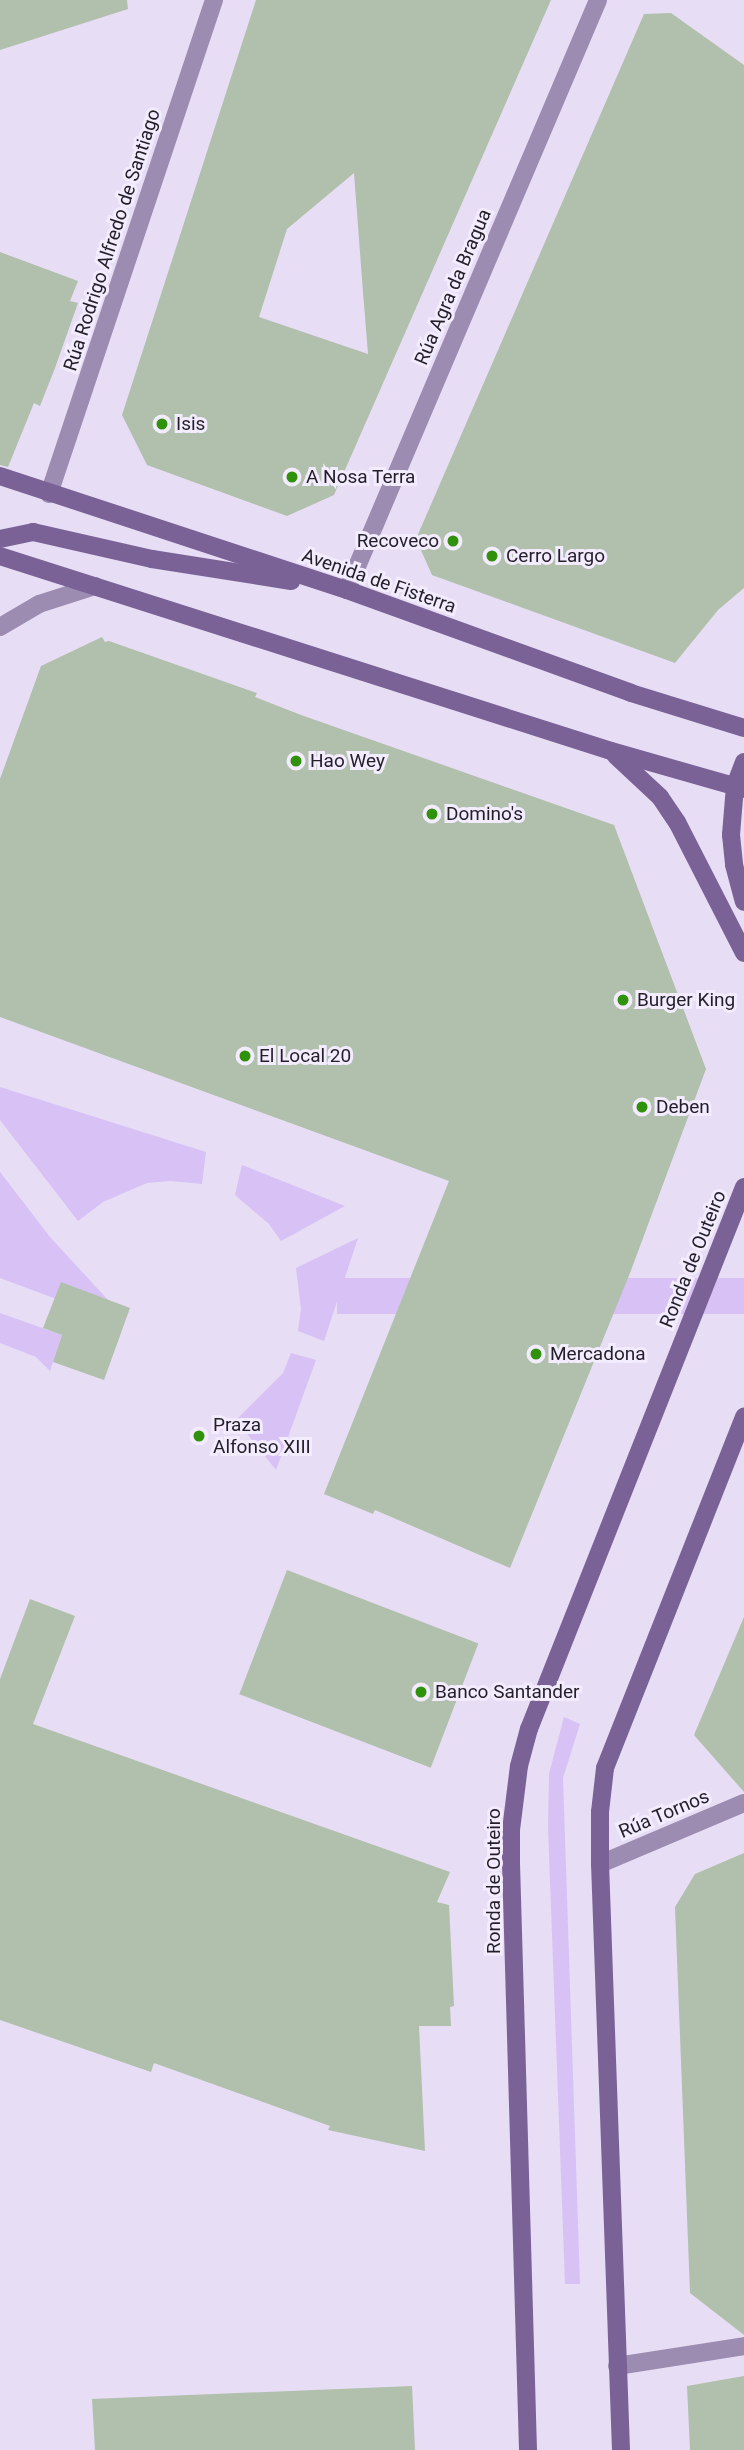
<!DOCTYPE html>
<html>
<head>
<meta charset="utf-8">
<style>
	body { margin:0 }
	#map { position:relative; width:744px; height:2450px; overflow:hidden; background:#e7ddf5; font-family:Roboto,sans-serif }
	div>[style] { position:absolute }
	.green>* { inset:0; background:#d8c1f5; transform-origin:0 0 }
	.building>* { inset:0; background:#b0c0ac; transform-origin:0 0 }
	.street>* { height:18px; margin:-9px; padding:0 9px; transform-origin:9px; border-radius:9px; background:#9c8cb1 }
	.secondary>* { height:18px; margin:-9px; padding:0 9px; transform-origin:9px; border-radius:9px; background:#7a6297 }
	.dots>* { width:19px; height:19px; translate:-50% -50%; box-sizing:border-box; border:4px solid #f3ebfe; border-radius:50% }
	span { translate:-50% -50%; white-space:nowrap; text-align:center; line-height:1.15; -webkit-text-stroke:6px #f3ebfe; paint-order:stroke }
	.street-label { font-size:19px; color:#231f28 }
	.poi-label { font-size:19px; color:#231f28 }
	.left { translate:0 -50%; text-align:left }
	.right { translate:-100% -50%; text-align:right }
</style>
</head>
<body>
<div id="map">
	<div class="green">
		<div style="clip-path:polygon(0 1087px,206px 1152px,202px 1184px,171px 1181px,147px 1183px,103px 1202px,78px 1221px,0 1120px)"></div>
		<div style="clip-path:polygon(242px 1165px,345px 1206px,281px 1241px,269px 1224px,235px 1195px)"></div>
		<div style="clip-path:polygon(0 1172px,50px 1237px,108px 1300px,102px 1316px,0 1278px)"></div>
		<div style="clip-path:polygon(358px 1238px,324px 1341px,298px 1331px,301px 1309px,296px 1268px)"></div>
		<div style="left:744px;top:1278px;width:36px;height:407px;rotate:90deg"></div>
		<div style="clip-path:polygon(0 1313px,62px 1335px,50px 1371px,36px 1357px,0 1343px)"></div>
		<div style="clip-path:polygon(291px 1353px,316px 1360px,276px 1470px,236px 1420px,283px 1373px)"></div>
		<div style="clip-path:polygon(564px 1717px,580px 1724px,563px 1778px,580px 2284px,565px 2284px,548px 1827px,549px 1774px)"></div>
	</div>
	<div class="building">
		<div style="clip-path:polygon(0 0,127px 0,128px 9px,0 50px)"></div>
		<div style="clip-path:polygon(evenodd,256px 0,551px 0,334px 495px,287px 516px,147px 465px,122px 415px,256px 0,354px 173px,363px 292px,368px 354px,259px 317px,287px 229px,354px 173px)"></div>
		<div style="clip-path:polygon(671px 13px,744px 65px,744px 588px,718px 610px,675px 663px,432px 575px,416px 539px,644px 14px)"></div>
		<div style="clip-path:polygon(0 252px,78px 281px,70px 301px,78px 303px,55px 368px,40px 406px,34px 403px,8px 467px,0 465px)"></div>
		<div style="clip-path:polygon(102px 637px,105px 642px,109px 641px,257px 693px,255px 697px,301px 715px,614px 825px,706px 1069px,630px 1273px,510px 1568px,375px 1510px,373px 1514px,324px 1494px,449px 1181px,0 1017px,0 779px,41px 666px)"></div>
		<div style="clip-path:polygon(61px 1282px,130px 1308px,104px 1380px,53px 1362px,62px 1335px,43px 1328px)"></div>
		<div style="left:287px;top:1570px;width:205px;height:133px;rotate:21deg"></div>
		<div style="clip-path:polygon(30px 1599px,75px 1616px,33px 1724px,450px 1872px,437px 1902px,449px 1905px,454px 2006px,450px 2007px,451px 2026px,419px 2026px,425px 2151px,328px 2130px,330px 2126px,154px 2063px,151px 2072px,0 2020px,0 1679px)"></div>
		<div style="clip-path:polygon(744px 1617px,744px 1792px,694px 1735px)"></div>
		<div style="clip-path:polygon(744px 1853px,744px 2335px,690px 2293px,675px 1907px,695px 1874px)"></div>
		<div style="clip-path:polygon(744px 2376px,744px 2450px,690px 2450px,687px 2386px)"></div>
		<div style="clip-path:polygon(412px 2386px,415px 2450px,95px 2450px,92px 2399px)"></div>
	</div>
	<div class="street">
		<div style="left:49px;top:494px;width:521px;rotate:-71.53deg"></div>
		<div style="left:347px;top:590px;width:641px;rotate:-66.95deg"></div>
		<div style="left:0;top:627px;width:45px;rotate:-30.5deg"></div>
		<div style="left:39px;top:604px;width:59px;rotate:-17.8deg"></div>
		<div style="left:600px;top:1864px;width:156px;rotate:-23deg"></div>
		<div style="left:617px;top:2366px;width:129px;rotate:-8.9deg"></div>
	</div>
	<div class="secondary">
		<div style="left:0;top:476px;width:365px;rotate:18.2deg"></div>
		<div style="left:347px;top:590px;width:302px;rotate:19.9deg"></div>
		<div style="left:631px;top:693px;width:118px;rotate:17.2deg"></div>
		<div style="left:0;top:539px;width:34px;rotate:-12deg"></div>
		<div style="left:33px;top:532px;width:122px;rotate:12.8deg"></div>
		<div style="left:152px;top:559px;width:141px;rotate:9deg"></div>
		<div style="left:0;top:556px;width:641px;rotate:17.7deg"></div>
		<div style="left:611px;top:751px;width:138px;rotate:15.9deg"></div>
		<div style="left:616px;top:756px;width:60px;rotate:43deg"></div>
		<div style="left:660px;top:797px;width:30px;rotate:56deg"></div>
		<div style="left:677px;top:822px;width:147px;rotate:62.9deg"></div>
		<div style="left:744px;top:762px;width:26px;rotate:111deg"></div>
		<div style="left:735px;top:786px;width:49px;rotate:94.7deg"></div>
		<div style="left:731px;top:835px;width:30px;rotate:84deg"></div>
		<div style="left:734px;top:865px;width:38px;rotate:75deg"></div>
		<div style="left:528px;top:2450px;width:585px;rotate:-91.66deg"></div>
		<div style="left:511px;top:1865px;width:35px;rotate:-90deg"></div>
		<div style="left:511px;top:1830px;width:64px;rotate:-82.9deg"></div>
		<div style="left:519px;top:1766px;width:38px;rotate:-75deg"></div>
		<div style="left:529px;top:1729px;width:583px;rotate:-68.36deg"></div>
		<div style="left:621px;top:2450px;width:586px;rotate:-92.05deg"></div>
		<div style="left:600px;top:1864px;width:52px;rotate:-90deg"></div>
		<div style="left:600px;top:1812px;width:44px;rotate:-83.5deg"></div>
		<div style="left:605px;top:1768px;width:378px;rotate:-68.4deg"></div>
	</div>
	<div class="dots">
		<div style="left:162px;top:424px;background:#30910b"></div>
		<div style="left:292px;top:477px;background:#30910b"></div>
		<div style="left:453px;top:541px;background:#30910b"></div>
		<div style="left:492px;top:556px;background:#30910b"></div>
		<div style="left:296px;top:761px;background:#30910b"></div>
		<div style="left:432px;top:814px;background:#30910b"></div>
		<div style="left:623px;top:1000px;background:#30910b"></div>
		<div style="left:245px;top:1056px;background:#30910b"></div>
		<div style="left:642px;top:1107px;background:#30910b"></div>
		<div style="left:536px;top:1354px;background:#30910b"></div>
		<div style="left:199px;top:1436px;background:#30910b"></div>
		<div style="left:421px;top:1692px;background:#30910b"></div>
	</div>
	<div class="street-label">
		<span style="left:112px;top:240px;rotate:-72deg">Rúa Rodrigo Alfredo de Santiago</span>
		<span style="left:453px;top:287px;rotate:-67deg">Rúa Agra da Bragua</span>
		<span style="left:379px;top:581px;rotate:19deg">Avenida de Fisterra</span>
		<span style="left:693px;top:1259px;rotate:-68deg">Ronda de Outeiro</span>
		<span style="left:664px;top:1814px;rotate:-23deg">Rúa Tornos</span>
		<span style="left:494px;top:1881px;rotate:-90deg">Ronda de Outeiro</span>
	</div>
	<div class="poi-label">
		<span class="left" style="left:176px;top:424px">Isis</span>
		<span class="left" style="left:306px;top:477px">A Nosa Terra</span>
		<span class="right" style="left:439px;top:541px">Recoveco</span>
		<span class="left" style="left:506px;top:556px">Cerro Largo</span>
		<span class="left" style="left:310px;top:761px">Hao Wey</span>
		<span class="left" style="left:446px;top:814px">Domino's</span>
		<span class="left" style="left:637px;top:1000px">Burger King</span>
		<span class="left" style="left:259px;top:1056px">El Local 20</span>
		<span class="left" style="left:656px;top:1107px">Deben</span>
		<span class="left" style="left:550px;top:1354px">Mercadona</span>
		<span class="left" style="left:213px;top:1436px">Praza<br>Alfonso XIII</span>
		<span class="left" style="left:435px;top:1692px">Banco Santander</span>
	</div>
</div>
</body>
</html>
